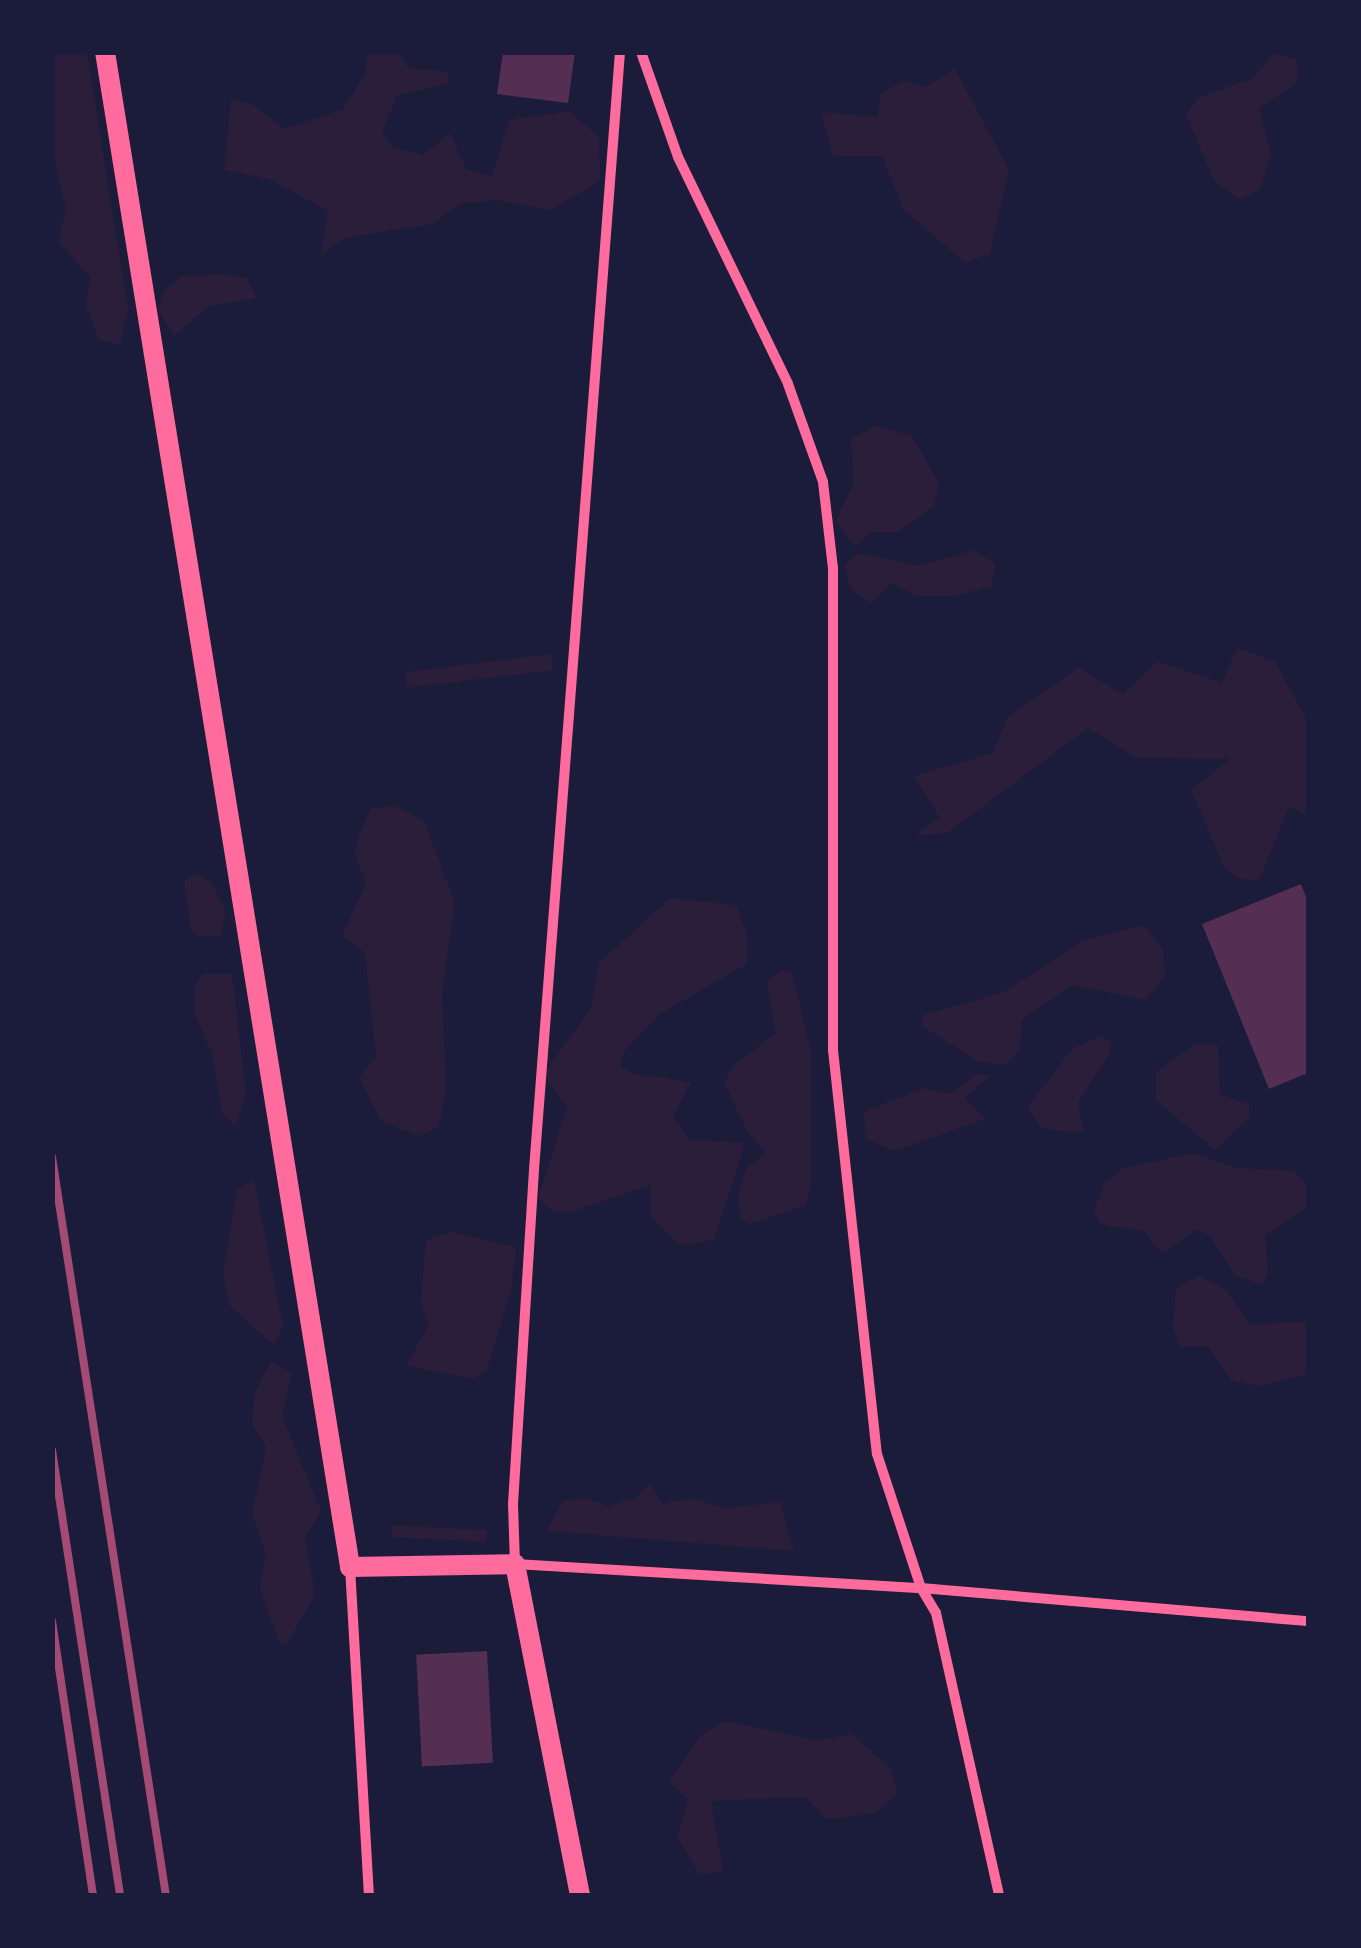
<!DOCTYPE html>
<html>
<head>
<meta charset="utf-8">
<style>
	body { margin:0 }
	#map { position:relative; width:1361px; height:1948px; overflow:hidden; background:#1b1b3a; font-family:Lato,sans-serif }
	div>[style] { position:absolute }
	.green>* { inset:0; background:#2a1e3b; transform-origin:0 0 }
	.building>* { inset:0; background:#542f53; transform-origin:0 0 }
	.minor>* { height:10px; margin:-5px; padding:0 5px; transform-origin:5px; border-radius:5px; background:#ff6b9d }
	.secondary>* { height:20px; margin:-10px; padding:0 10px; transform-origin:10px; border-radius:10px; background:#ff6b9d }
	.rail>* { height:8px; margin:-4px; padding:0 4px; transform-origin:4px; border-radius:4px; background:#a44b75 }
	span { translate:-50% -50%; white-space:nowrap; text-align:center; line-height:1.15; -webkit-text-stroke:9px #1b1b3a; paint-order:stroke }
	.frame { position:absolute; inset:0; border:55px solid #1b1b3a; pointer-events:none }
</style>
</head>
<body>
<div id="map">
	<div class="green">
		<div style="clip-path:polygon(52px 53px,87px 53px,128px 309px,120px 345px,99px 339px,86px 305px,90px 277px,58px 241px,66px 209px,53px 155px)"></div>
		<div style="clip-path:polygon(368px 53px,399px 53px,408px 68px,448px 72px,448px 84px,397px 95px,382px 133px,393px 148px,423px 155px,450px 133px,466px 169px,492px 177px,509px 120px,569px 111px,599px 137px,600px 181px,551px 210px,495px 200px,460px 204px,433px 224px,344px 238px,321px 256px,328px 211px,270px 179px,224px 170px,231px 99px,252px 104px,284px 129px,343px 109px,365px 75px)"></div>
		<div style="clip-path:polygon(1274px 53px,1297px 60px,1297px 83px,1259px 108px,1271px 156px,1260px 190px,1240px 200px,1215px 182px,1186px 115px,1198px 98px,1253px 78px)"></div>
		<div style="clip-path:polygon(955px 69px,1009px 170px,990px 253px,965px 263px,903px 209px,882px 156px,833px 156px,821px 112px,877px 117px,880px 95px,904px 80px,925px 87px)"></div>
		<div style="clip-path:polygon(222px 274px,247px 278px,256px 298px,209px 306px,174px 336px,158px 309px,163px 293px,180px 277px)"></div>
		<div style="clip-path:polygon(875px 426px,912px 436px,939px 483px,934px 506px,898px 532px,872px 532px,855px 547px,836px 520px,854px 483px,851px 439px)"></div>
		<div style="clip-path:polygon(973px 550px,996px 564px,991px 586px,955px 596px,917px 596px,892px 583px,871px 603px,851px 589px,844px 565px,860px 553px,920px 566px)"></div>
		<div style="clip-path:polygon(1238px 648px,1275px 662px,1308px 722px,1308px 816px,1289px 807px,1259px 880px,1240px 879px,1224px 867px,1191px 790px,1230px 759px,1137px 758px,1088px 728px,947px 833px,916px 835px,939px 817px,914px 776px,993px 753px,1007px 718px,1079px 667px,1123px 695px,1157px 661px,1221px 683px)"></div>
		<div style="left:551px;top:654px;width:16px;height:147px;rotate:83deg"></div>
		<div style="clip-path:polygon(395px 806px,424px 821px,455px 903px,442px 994px,446px 1087px,439px 1127px,418px 1136px,380px 1120px,359px 1077px,376px 1057px,365px 953px,342px 935px,366px 884px,355px 853px,359px 835px,371px 808px)"></div>
		<div style="clip-path:polygon(197px 873px,212px 883px,226px 911px,220px 937px,198px 936px,190px 927px,184px 881px)"></div>
		<div style="clip-path:polygon(670px 898px,736px 905px,747px 934px,747px 964px,658px 1015px,623px 1053px,621px 1067px,635px 1074px,691px 1082px,673px 1117px,689px 1139px,745px 1143px,714px 1240px,679px 1245px,650px 1216px,651px 1185px,568px 1213px,552px 1211px,538px 1198px,567px 1107px,543px 1075px,591px 1008px,599px 963px)"></div>
		<div style="clip-path:polygon(1144px 925px,1163px 951px,1165px 975px,1146px 1000px,1072px 985px,1022px 1020px,1020px 1050px,1006px 1065px,978px 1062px,921px 1025px,923px 1015px,1002px 993px,1083px 941px)"></div>
		<div style="clip-path:polygon(781px 970px,792px 972px,811px 1051px,811px 1185px,806px 1205px,750px 1224px,741px 1219px,737px 1200px,745px 1170px,766px 1152px,748px 1133px,724px 1083px,732px 1067px,775px 1033px,767px 983px)"></div>
		<div style="clip-path:polygon(203px 974px,232px 974px,246px 1095px,235px 1126px,222px 1114px,212px 1053px,195px 1014px,195px 985px)"></div>
		<div style="clip-path:polygon(1100px 1036px,1111px 1041px,1110px 1054px,1078px 1103px,1084px 1134px,1041px 1128px,1028px 1107px,1072px 1049px)"></div>
		<div style="clip-path:polygon(1196px 1044px,1218px 1045px,1220px 1094px,1249px 1105px,1249px 1118px,1215px 1150px,1156px 1100px,1156px 1072px)"></div>
		<div style="clip-path:polygon(978px 1073px,990px 1076px,965px 1098px,985px 1119px,895px 1151px,866px 1139px,864px 1112px,924px 1088px,949px 1094px)"></div>
		<div style="clip-path:polygon(1193px 1153px,1236px 1168px,1293px 1170px,1308px 1187px,1308px 1206px,1265px 1236px,1268px 1273px,1262px 1285px,1235px 1275px,1210px 1236px,1197px 1229px,1162px 1254px,1144px 1231px,1100px 1224px,1094px 1211px,1103px 1185px,1123px 1168px)"></div>
		<div style="clip-path:polygon(254px 1180px,283px 1326px,274px 1346px,229px 1305px,223px 1274px,237px 1189px)"></div>
		<div style="clip-path:polygon(452px 1232px,516px 1247px,511px 1292px,486px 1371px,475px 1379px,406px 1366px,428px 1325px,421px 1301px,426px 1240px)"></div>
		<div style="clip-path:polygon(1199px 1276px,1224px 1288px,1250px 1324px,1306px 1322px,1308px 1374px,1258px 1386px,1232px 1381px,1208px 1346px,1180px 1347px,1173px 1328px,1176px 1288px)"></div>
		<div style="clip-path:polygon(271px 1361px,292px 1373px,282px 1416px,321px 1511px,305px 1537px,315px 1595px,286px 1645px,279px 1642px,260px 1589px,266px 1553px,252px 1515px,266px 1447px,252px 1424px,255px 1393px)"></div>
		<div style="clip-path:polygon(651px 1484px,663px 1504px,689px 1498px,726px 1508px,780px 1502px,794px 1551px,546px 1531px,563px 1501px,587px 1498px,607px 1506px,632px 1500px)"></div>
		<div style="left:392px;top:1525px;width:95px;height:12px;rotate:3deg"></div>
		<div style="clip-path:polygon(725px 1721px,815px 1740px,852px 1734px,892px 1770px,897px 1793px,876px 1813px,840px 1818px,825px 1818px,805px 1797px,711px 1801px,723px 1872px,699px 1874px,677px 1837px,688px 1800px,669px 1781px,701px 1735px)"></div>
	</div>
	<div class="building">
		<div style="clip-path:polygon(503px 52px,575px 52px,568px 103px,497px 94px)"></div>
		<div style="clip-path:polygon(1301px 884px,1308px 902px,1308px 1073px,1269px 1089px,1202px 924px)"></div>
		<div style="left:487px;top:1651px;width:112px;height:71px;rotate:87deg"></div>
	</div>
	<div class="minor">
		<div style="left:620px;top:52px;width:1121px;rotate:94.4deg"></div>
		<div style="left:534px;top:1170px;width:335px;rotate:93.6deg"></div>
		<div style="left:513px;top:1504px;width:60px;rotate:88.1deg"></div>
		<div style="left:515px;top:1564px;width:407px;rotate:3.4deg"></div>
		<div style="left:921px;top:1588px;width:388px;rotate:4.9deg"></div>
		<div style="left:641px;top:52px;width:111px;rotate:70.6deg"></div>
		<div style="left:678px;top:157px;width:252px;rotate:64.1deg"></div>
		<div style="left:788px;top:384px;width:104px;rotate:70.3deg"></div>
		<div style="left:823px;top:482px;width:87px;rotate:83.4deg"></div>
		<div style="left:833px;top:568px;width:482px;rotate:90deg"></div>
		<div style="left:833px;top:1050px;width:406px;rotate:83.8deg"></div>
		<div style="left:877px;top:1454px;width:141px;rotate:71.8deg"></div>
		<div style="left:921px;top:1588px;width:29px;rotate:59deg"></div>
		<div style="left:936px;top:1613px;width:290px;rotate:77.4deg"></div>
		<div style="left:350px;top:1567px;width:330px;rotate:86.7deg"></div>
	</div>
	<div class="secondary">
		<div style="left:105px;top:52px;width:1535px;rotate:80.81deg"></div>
		<div style="left:350px;top:1567px;width:165px;rotate:-1deg"></div>
		<div style="left:515px;top:1564px;width:338px;rotate:78.9deg"></div>
	</div>
	<div class="rail">
		<div style="left:52px;top:1157px;width:748px;rotate:81.23deg"></div>
		<div style="left:52px;top:1450px;width:451px;rotate:81.3deg"></div>
		<div style="left:52px;top:1621px;width:278px;rotate:81.5deg"></div>
	</div>
	<div class="frame"></div>
</div>
</body>
</html>
